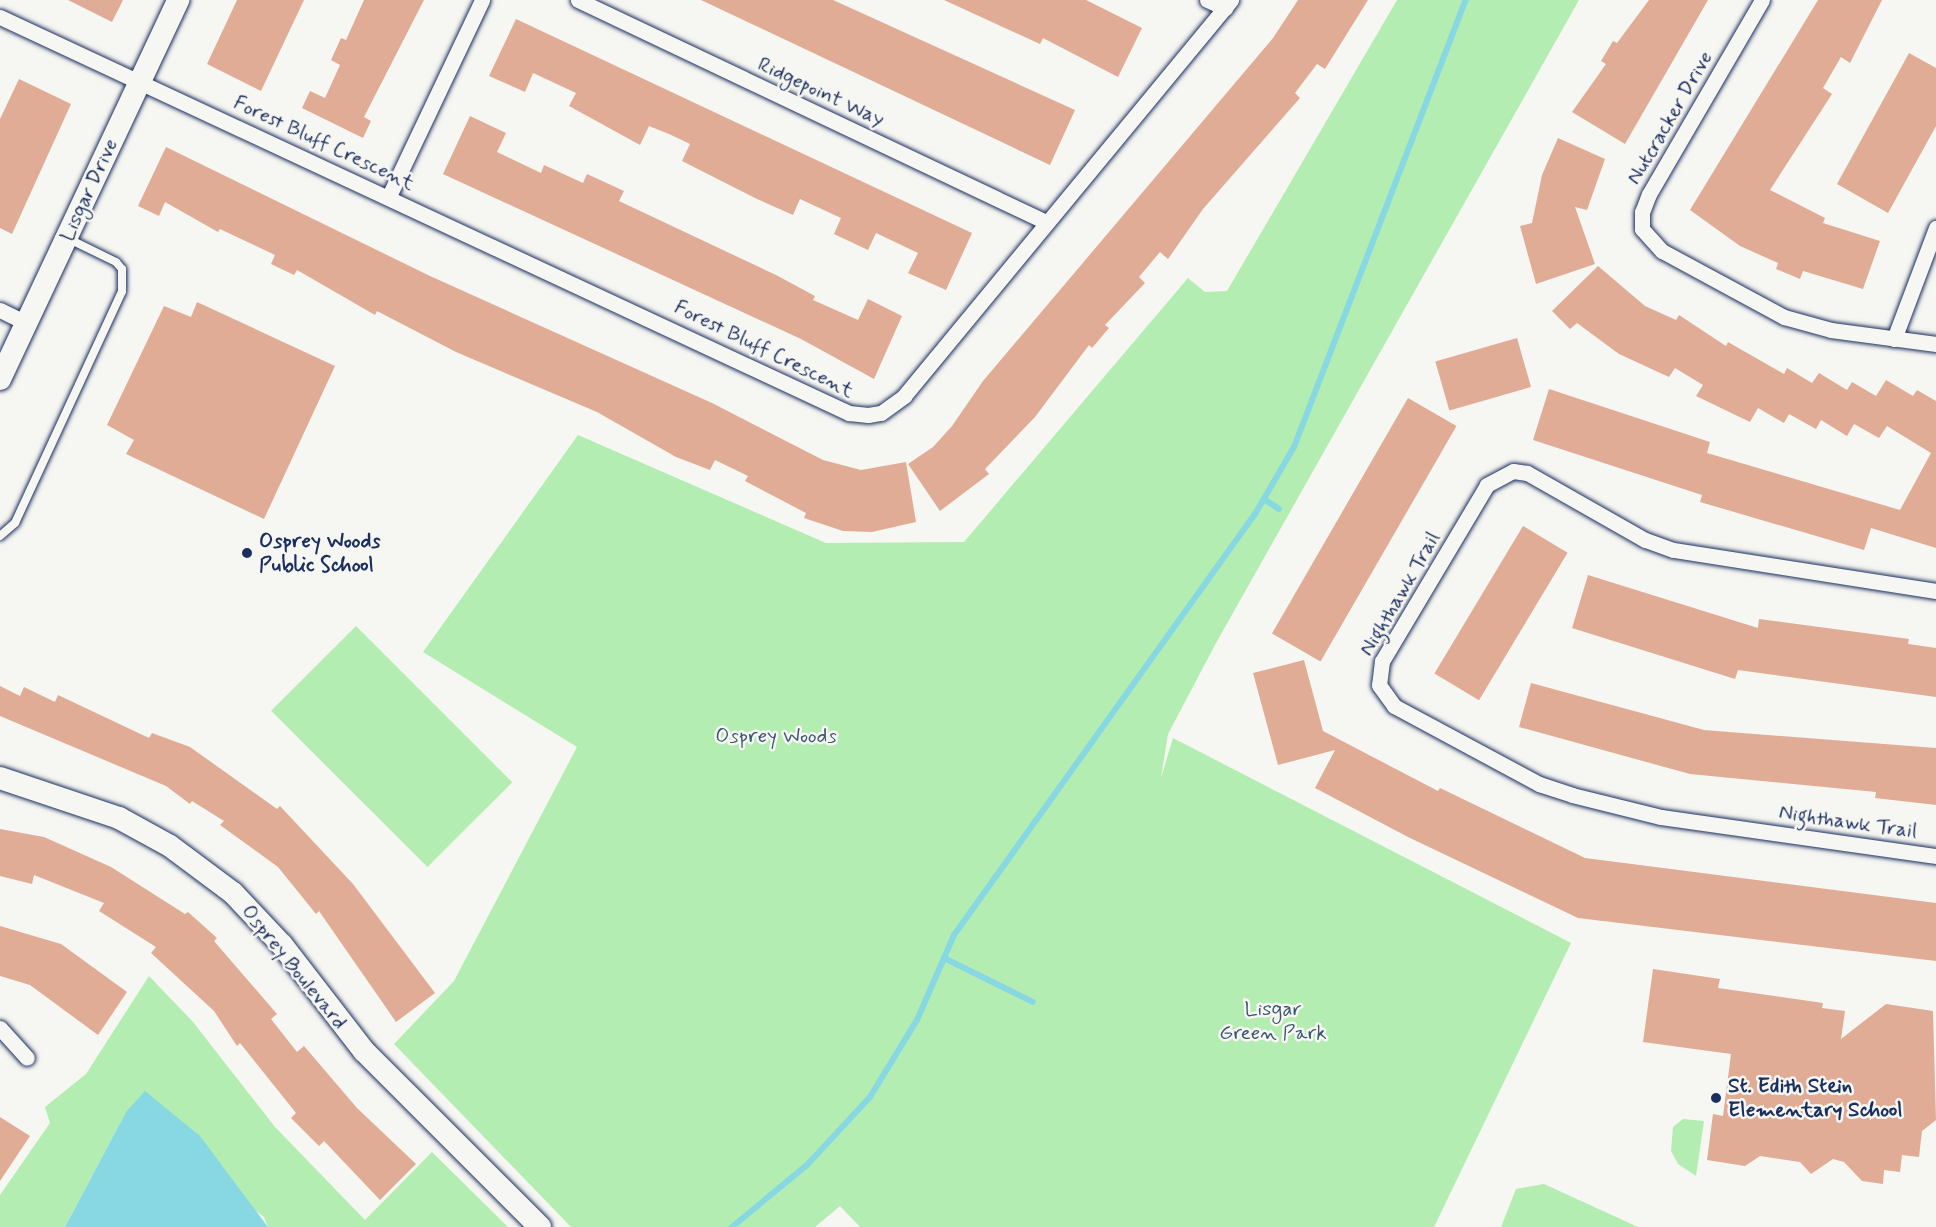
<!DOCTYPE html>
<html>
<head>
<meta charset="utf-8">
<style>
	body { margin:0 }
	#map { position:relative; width:1936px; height:1227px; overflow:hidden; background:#f6f6f2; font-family:Mynerve,sans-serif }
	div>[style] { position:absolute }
	.green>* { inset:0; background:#b4edb1; transform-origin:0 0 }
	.water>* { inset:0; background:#87d8e2 }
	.stream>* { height:6px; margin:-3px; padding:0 3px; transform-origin:3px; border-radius:3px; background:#87d8e2 }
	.building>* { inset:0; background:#e0ac95; transform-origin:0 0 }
	.roads { filter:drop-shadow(0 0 2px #1b2f5e) drop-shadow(0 0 2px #1b2f5e) }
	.lane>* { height:8px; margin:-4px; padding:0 4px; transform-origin:4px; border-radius:4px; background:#f6f6f2 }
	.street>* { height:15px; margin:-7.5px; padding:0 7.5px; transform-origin:7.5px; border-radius:7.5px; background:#f6f6f2 }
	.secondary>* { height:22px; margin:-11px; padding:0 11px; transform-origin:11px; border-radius:11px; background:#f6f6f2 }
	.dots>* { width:16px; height:16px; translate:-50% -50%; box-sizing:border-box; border:3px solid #f6f6f2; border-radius:50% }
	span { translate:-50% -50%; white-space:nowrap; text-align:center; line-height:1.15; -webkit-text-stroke:5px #f6f6f2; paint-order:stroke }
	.street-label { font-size:21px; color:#1b2f5e }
	.poi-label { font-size:21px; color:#1b2f5e; font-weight:700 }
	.left { translate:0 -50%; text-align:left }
	.park-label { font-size:21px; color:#3a556f }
</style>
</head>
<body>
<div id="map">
	<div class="green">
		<div style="clip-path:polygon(1397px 0,1579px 0,1216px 643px,1168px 734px,1161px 778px,1173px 738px,1571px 943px,1434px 1227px,860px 1227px,840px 1206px,815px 1227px,571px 1227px,394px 1044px,454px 981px,577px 747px,423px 652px,578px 435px,826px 543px,964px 542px,1188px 278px,1205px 292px,1227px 291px)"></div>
		<div style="left:356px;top:626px;width:221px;height:120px;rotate:45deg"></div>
		<div style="clip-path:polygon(149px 976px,193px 1022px,275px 1127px,365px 1220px,432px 1152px,508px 1227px,268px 1227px,264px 1217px,126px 1112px,65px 1227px,0 1227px,0 1195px,50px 1123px,45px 1107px,86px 1074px)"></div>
		<div style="clip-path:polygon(1683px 1119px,1704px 1121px,1696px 1176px,1678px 1164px,1671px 1151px,1673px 1127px)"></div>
		<div style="clip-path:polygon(1544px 1184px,1638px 1227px,1501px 1227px,1516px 1189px)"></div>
	</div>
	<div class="water">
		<div style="clip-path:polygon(145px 1091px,200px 1136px,268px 1227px,65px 1227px,126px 1112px)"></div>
	</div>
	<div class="stream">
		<div style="left:1264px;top:499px;width:18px;rotate:34deg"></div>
		<div style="left:944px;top:958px;width:99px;rotate:26.3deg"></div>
		<div style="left:732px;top:1227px;width:97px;rotate:-39.6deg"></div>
		<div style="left:807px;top:1165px;width:93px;rotate:-47.2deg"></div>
		<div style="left:870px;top:1097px;width:90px;rotate:-58.6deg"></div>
		<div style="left:917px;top:1020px;width:93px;rotate:-66.5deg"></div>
		<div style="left:954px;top:935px;width:518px;rotate:-54.44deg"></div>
		<div style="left:1255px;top:514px;width:78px;rotate:-59.8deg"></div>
		<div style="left:1294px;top:447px;width:479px;rotate:-69deg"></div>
	</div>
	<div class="building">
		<div style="clip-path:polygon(68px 0,123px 0,112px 22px)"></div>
		<div style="clip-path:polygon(237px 0,304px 0,261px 91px,207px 64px)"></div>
		<div style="clip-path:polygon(364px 0,424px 0,364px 117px,371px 121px,363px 138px,302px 108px,310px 91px,325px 98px,340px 65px,331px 60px,341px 38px,346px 40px)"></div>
		<div style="clip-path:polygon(701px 0,833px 0,1075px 110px,1050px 165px)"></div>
		<div style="clip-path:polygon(944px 0,1086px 0,1142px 28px,1118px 77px,1043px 38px,1040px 44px)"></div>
		<div style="clip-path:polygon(1298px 0,1368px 0,1325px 69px,1317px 64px,1295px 93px,1300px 98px,1203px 209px,1168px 259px,1160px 252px,1139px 277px,1145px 283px,1105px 325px,1109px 328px,1092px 348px,1089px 345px,1035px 417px,985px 469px,989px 474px,940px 511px,908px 464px,933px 447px,952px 426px,983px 381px,1273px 38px)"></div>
		<div style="clip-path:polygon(1649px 0,1708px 0,1625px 144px,1572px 112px,1606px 64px,1601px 61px,1613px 41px,1617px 43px)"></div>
		<div style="clip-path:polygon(1818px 0,1882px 0,1850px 63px,1841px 57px,1823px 88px,1832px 94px,1770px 190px,1825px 218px,1823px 223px,1880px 241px,1863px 289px,1803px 271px,1800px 279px,1776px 269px,1778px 263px,1740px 246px,1690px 210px)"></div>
		<div style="clip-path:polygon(516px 19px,972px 233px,946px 290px,908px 273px,918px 253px,876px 233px,868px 250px,834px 234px,841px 218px,800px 199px,793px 215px,757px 199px,682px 161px,690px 144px,669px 134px,649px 126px,640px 145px,569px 106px,576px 93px,533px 73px,525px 92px,489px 76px)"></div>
		<div style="clip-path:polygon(1909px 53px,1936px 68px,1936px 126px,1888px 213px,1837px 184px)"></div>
		<div style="clip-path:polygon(19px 79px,71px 104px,12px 234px,0 228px,0 119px)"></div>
		<div style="clip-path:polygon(470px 116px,506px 133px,497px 152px,541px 173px,544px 165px,583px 183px,587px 174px,624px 191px,619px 201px,776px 275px,815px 296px,813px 300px,858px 320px,868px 299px,902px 316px,874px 379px,801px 339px,443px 174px)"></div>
		<div style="clip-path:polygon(1558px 138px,1605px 159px,1587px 210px,1575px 207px,1595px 264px,1536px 284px,1520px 226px,1532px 223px,1542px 175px)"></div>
		<div style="clip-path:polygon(166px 147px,430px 276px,712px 403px,823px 460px,861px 470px,906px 462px,916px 522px,872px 532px,843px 531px,804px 518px,806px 513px,745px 481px,748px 476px,715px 460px,710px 470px,676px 457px,597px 412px,456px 352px,377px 311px,375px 315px,297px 270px,294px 275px,271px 264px,275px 255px,220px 229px,218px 232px,165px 202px,159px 216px,138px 206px)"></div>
		<div style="clip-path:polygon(1598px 266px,1645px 306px,1676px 320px,1679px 315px,1726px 346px,1728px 342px,1784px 374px,1787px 368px,1812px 383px,1819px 373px,1847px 390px,1852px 382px,1876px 396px,1886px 380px,1913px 396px,1917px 390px,1936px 401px,1936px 548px,1871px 528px,1864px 550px,1700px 502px,1702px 495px,1533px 440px,1549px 389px,1710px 442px,1707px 453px,1900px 510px,1931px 453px,1887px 426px,1879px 438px,1854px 424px,1847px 436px,1821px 420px,1816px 429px,1789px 414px,1784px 423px,1758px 408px,1750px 422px,1696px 396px,1703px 385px,1675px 368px,1669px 377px,1619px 354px,1577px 323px,1570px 329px,1552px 311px)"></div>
		<div style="clip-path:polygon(197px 302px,335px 366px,264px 519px,126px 454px,134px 440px,107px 425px,164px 306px,191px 317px)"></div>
		<div style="left:1517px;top:338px;width:51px;height:85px;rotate:74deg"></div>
		<div style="left:1408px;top:398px;width:56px;height:272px;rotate:30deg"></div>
		<div style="left:1523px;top:526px;width:52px;height:172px;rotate:31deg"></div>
		<div style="clip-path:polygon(1588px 575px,1758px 628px,1759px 619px,1909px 639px,1908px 644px,1936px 648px,1936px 697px,1738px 670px,1735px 679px,1572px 628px)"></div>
		<div style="clip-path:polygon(1304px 660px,1323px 731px,1438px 791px,1440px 788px,1585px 858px,1936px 903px,1936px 961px,1578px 918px,1408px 837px,1315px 788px,1335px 750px,1278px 765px,1253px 673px)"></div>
		<div style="clip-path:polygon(1531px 683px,1704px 730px,1936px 748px,1936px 805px,1875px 798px,1876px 792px,1690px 774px,1519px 727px)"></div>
		<div style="clip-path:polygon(0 686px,20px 696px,24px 687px,55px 702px,58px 695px,149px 738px,152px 733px,190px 747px,277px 809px,280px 806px,353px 884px,435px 993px,396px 1022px,319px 911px,316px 914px,278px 867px,220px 825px,224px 821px,192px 801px,190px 804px,166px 786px,0 716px)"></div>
		<div style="clip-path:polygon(0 829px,44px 837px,111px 867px,185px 914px,188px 912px,217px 938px,214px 941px,277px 1014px,271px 1019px,297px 1052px,304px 1046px,357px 1108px,416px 1164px,380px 1200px,324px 1141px,319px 1146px,291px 1118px,296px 1113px,240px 1043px,237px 1046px,214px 1011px,151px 953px,156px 947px,99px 911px,104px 903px,34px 875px,32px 884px,0 876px)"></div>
		<div style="clip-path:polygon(0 926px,61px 944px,127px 992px,98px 1035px,30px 985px,0 976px)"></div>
		<div style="clip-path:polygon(1653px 969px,1720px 979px,1718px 988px,1823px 1003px,1822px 1008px,1845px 1011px,1841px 1039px,1886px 1004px,1933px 1011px,1936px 1120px,1922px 1131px,1919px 1157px,1902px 1155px,1900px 1172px,1884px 1170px,1883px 1184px,1862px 1181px,1844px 1162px,1833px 1159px,1811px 1174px,1800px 1162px,1760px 1156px,1745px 1166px,1707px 1160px,1713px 1114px,1723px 1116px,1731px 1054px,1643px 1042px)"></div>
		<div style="clip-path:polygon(0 1117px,30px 1136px,0 1181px)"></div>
	</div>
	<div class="roads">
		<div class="lane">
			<div style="left:0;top:536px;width:20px;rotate:-41deg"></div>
			<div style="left:15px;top:523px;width:255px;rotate:-65.2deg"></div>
			<div style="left:122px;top:291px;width:22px;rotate:-90deg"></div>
			<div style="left:122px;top:269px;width:9px;rotate:-131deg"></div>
			<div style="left:116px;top:262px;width:55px;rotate:-153.9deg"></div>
		</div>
		<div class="street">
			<div style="left:578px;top:0;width:518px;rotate:25.38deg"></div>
			<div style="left:1207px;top:0;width:20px;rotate:24deg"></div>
			<div style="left:1762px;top:0;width:225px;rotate:120.2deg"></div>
			<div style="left:1649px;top:194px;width:19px;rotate:111deg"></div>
			<div style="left:1642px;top:212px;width:17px;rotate:90deg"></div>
			<div style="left:1642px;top:229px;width:30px;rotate:48deg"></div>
			<div style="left:1662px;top:251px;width:139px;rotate:28.4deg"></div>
			<div style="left:1784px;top:317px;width:49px;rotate:15.5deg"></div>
			<div style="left:1831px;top:330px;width:106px;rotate:7.6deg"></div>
			<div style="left:0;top:17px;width:937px;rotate:25.01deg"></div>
			<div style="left:849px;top:413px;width:19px;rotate:6deg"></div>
			<div style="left:868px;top:415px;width:13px;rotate:-9deg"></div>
			<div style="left:881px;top:413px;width:29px;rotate:-36deg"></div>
			<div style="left:904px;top:396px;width:514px;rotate:-50.45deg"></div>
			<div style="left:389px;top:196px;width:217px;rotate:-64.6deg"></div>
			<div style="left:0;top:310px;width:30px;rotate:26deg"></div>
			<div style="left:1894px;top:339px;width:119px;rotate:-69.3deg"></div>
			<div style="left:1936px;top:591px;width:266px;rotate:-171.1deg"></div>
			<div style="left:1673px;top:550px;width:30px;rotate:-160deg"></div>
			<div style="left:1645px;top:540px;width:136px;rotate:-150.4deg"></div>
			<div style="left:1527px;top:473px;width:14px;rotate:-172deg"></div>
			<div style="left:1513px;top:471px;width:30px;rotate:152deg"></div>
			<div style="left:1487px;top:485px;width:205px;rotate:120.8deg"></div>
			<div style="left:1382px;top:661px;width:24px;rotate:97deg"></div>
			<div style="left:1379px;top:685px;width:26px;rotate:54deg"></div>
			<div style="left:1394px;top:706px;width:165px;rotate:28.3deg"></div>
			<div style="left:1539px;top:784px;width:35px;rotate:18deg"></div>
			<div style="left:1572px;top:795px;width:92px;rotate:13.9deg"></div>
			<div style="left:1661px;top:817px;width:278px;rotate:8.1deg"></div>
			<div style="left:0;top:1028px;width:40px;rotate:48deg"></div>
		</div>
		<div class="secondary">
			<div style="left:0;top:379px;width:419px;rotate:-64.8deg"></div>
			<div style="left:0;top:778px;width:126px;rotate:18.6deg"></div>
			<div style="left:119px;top:818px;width:58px;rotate:28.8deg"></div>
			<div style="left:170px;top:846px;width:79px;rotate:36.7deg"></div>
			<div style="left:233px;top:893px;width:71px;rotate:46.7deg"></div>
			<div style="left:282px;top:945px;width:134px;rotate:52.3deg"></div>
			<div style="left:364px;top:1051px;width:249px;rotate:45deg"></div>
		</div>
	</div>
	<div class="dots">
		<div style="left:247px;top:553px;background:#1b2f5e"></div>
		<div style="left:1716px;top:1098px;background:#1b2f5e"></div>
	</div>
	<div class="street-label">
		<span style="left:821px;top:92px;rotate:25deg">Ridgepoint Way</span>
		<span style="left:1670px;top:118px;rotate:-60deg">Nutcracker Drive</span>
		<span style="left:324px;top:143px;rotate:25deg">Forest Bluff Crescent</span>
		<span style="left:89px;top:190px;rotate:-65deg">Lisgar Drive</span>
		<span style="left:764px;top:349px;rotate:26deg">Forest Bluff Crescent</span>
		<span style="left:1400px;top:594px;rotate:-60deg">Nighthawk Trail</span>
		<span style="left:1848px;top:822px;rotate:8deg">Nighthawk Trail</span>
		<span style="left:294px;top:967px;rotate:51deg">Osprey Boulevard</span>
	</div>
	<div class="poi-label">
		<span class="left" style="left:259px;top:553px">Osprey Woods<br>Public School</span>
		<span class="left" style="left:1728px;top:1098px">St. Edith Stein<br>Elementary School</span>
	</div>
	<div class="park-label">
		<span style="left:776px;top:736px">Osprey Woods</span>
		<span style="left:1273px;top:1021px">Lisgar<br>Green Park</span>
	</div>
</div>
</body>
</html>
